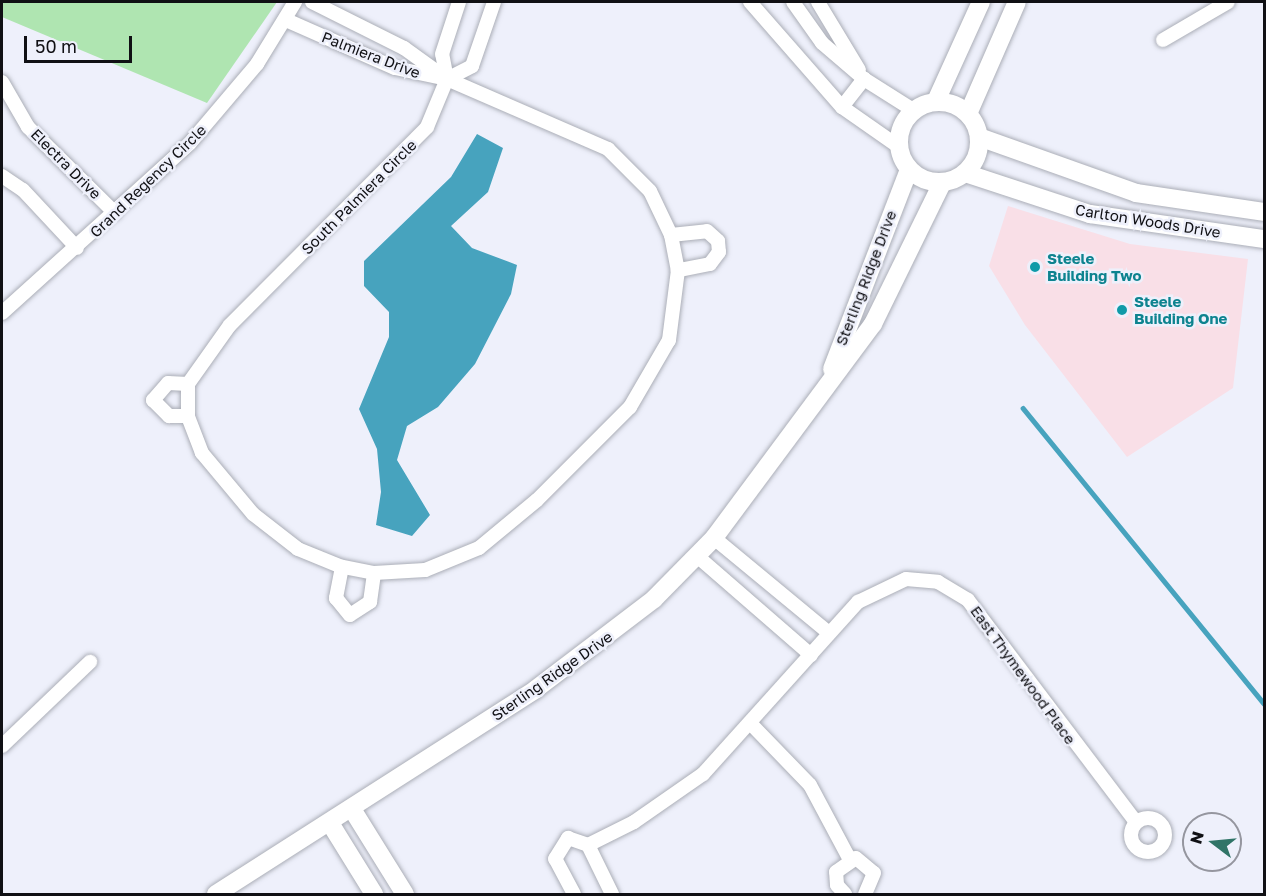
<!DOCTYPE html>
<html>
<head>
<meta charset="utf-8">
<style>
	body { margin:0 }
	#map { position:relative; width:1266px; height:896px; overflow:hidden; background:#eef0fb; font-family:"Golos Text",sans-serif }
	div>[style] { position:absolute }
	.commercial>* { inset:0; background:#f9dfe7 }
	.green>* { inset:0; background:#afe5b1 }
	.water>* { inset:0; background:#47a3be }
	.stream>* { height:4.5px; margin:-2.25px; padding:0 2.25px; transform-origin:2.25px; border-radius:2.25px; background:#47a3be }
	.roads { filter:drop-shadow(0 0 2px #abaeb7) drop-shadow(0 0 2px #abaeb7) }
	.minor>* { height:14px; margin:-7px; padding:0 7px; transform-origin:7px; border-radius:7px; background:#fff }
	.minor>.ring { margin:-7px; padding:0; box-sizing:content-box; background:none; border:14px solid #fff; border-radius:50% }
	.tertiary>* { height:18px; margin:-9px; padding:0 9px; transform-origin:9px; border-radius:9px; background:#fff }
	.tertiary>.ring { margin:-9px; padding:0; box-sizing:content-box; background:none; border:18px solid #fff; border-radius:50% }
	.dots>* { width:16px; height:16px; translate:-50% -50%; box-sizing:border-box; border:3px solid #eef0fb; border-radius:50% }
	span { translate:-50% -50%; white-space:nowrap; text-align:center; line-height:1.15; -webkit-text-stroke:5px #eef0fb; paint-order:stroke }
	.street-label { font-size:15px; color:#101014 }
	.culture-label { font-size:15px; color:#0d838f; font-weight:700 }
	.left { translate:0 -50%; text-align:left }
	.frame { position:absolute; inset:0; border:3px solid #101014; pointer-events:none }
	.north { position:absolute; left:1182px; top:812px; width:60px; height:60px; box-sizing:border-box; background:#eef0fb; border:2px solid #95969f; border-radius:50%; rotate:286deg; font-size:16px; font-weight:700; line-height:24px; text-align:center; color:#101014 }
	.north::after { content:''; display:block; margin:auto; width:21px; height:27px; background:#307467; clip-path:polygon(50% 0,100% 100%,50% 72%,0 100%) }
	.scale { position:absolute; left:24px; top:36px; width:108px; height:27px; box-sizing:border-box; border:3px solid #101014; border-top:0; padding-left:8px; font-size:18px; line-height:21px; white-space:nowrap; color:#101014; -webkit-text-stroke:4px #eef0fb; paint-order:stroke }
</style>
</head>
<body>
<div id="map">
	<div class="commercial">
		<div style="clip-path:polygon(1008px 206px,1130px 244px,1248px 259px,1233px 388px,1127px 457px,1025px 325px,989px 266px)"></div>
	</div>
	<div class="green">
		<div style="clip-path:polygon(2px 2px,277px 2px,207px 103px,2px 17px)"></div>
	</div>
	<div class="water">
		<div style="clip-path:polygon(477px 134px,503px 148px,488px 192px,451px 226px,472px 248px,517px 265px,511px 294px,475px 364px,438px 407px,407px 426px,397px 460px,430px 515px,412px 536px,376px 525px,381px 492px,377px 449px,359px 409px,389px 337px,389px 312px,364px 286px,364px 261px,451px 177px)"></div>
	</div>
	<div class="stream">
		<div style="left:1023px;top:408px;width:381px;rotate:50.8deg"></div>
	</div>
	<div class="roads">
		<div class="minor">
			<div style="left:312px;top:2px;width:103px;rotate:26.6deg"></div>
			<div style="left:404px;top:48px;width:53px;rotate:35.8deg"></div>
			<div style="left:750px;top:2px;width:140px;rotate:48.8deg"></div>
			<div style="left:842px;top:107px;width:68px;rotate:34.9deg"></div>
			<div style="left:793px;top:2px;width:50px;rotate:54.7deg"></div>
			<div style="left:822px;top:43px;width:55px;rotate:40.6deg"></div>
			<div style="left:864px;top:79px;width:58px;rotate:32.3deg"></div>
			<div style="left:818px;top:2px;width:79px;rotate:58.9deg"></div>
			<div style="left:286px;top:20px;width:119px;rotate:23.8deg"></div>
			<div style="left:395px;top:68px;width:53px;rotate:11.9deg"></div>
			<div style="left:447px;top:79px;width:176px;rotate:23.5deg"></div>
			<div style="left:608px;top:149px;width:59px;rotate:45deg"></div>
			<div style="left:650px;top:191px;width:49px;rotate:64.5deg"></div>
			<div style="left:671px;top:235px;width:36px;rotate:79deg"></div>
			<div style="left:678px;top:270px;width:71px;rotate:97.3deg"></div>
			<div style="left:669px;top:340px;width:78px;rotate:120.2deg"></div>
			<div style="left:630px;top:407px;width:132px;rotate:135deg"></div>
			<div style="left:537px;top:500px;width:75px;rotate:140.4deg"></div>
			<div style="left:479px;top:548px;width:58px;rotate:157.8deg"></div>
			<div style="left:425px;top:570px;width:51px;rotate:176.6deg"></div>
			<div style="left:374px;top:573px;width:33px;rotate:-169deg"></div>
			<div style="left:342px;top:567px;width:48px;rotate:-157.8deg"></div>
			<div style="left:298px;top:549px;width:57px;rotate:-142.1deg"></div>
			<div style="left:253px;top:514px;width:80px;rotate:-129.9deg"></div>
			<div style="left:202px;top:453px;width:40px;rotate:-111deg"></div>
			<div style="left:188px;top:416px;width:32px;rotate:-90deg"></div>
			<div style="left:188px;top:384px;width:72px;rotate:-54.6deg"></div>
			<div style="left:230px;top:325px;width:279px;rotate:-45.1deg"></div>
			<div style="left:427px;top:127px;width:52px;rotate:-67.4deg"></div>
			<div style="left:447px;top:79px;width:25px;rotate:-101deg"></div>
			<div style="left:442px;top:54px;width:55px;rotate:-71.9deg"></div>
			<div style="left:1163px;top:40px;width:75px;rotate:-30.3deg"></div>
			<div style="left:447px;top:79px;width:28px;rotate:-27deg"></div>
			<div style="left:472px;top:66px;width:68px;rotate:-71deg"></div>
			<div style="left:2px;top:82px;width:52px;rotate:60deg"></div>
			<div style="left:28px;top:127px;width:122px;rotate:44.7deg"></div>
			<div style="left:842px;top:107px;width:36px;rotate:-52deg"></div>
			<div style="left:2px;top:176px;width:25px;rotate:34deg"></div>
			<div style="left:23px;top:190px;width:79px;rotate:47deg"></div>
			<div style="left:671px;top:235px;width:36px;rotate:-6deg"></div>
			<div style="left:707px;top:231px;width:15px;rotate:42deg"></div>
			<div style="left:718px;top:241px;width:11px;rotate:85deg"></div>
			<div style="left:719px;top:252px;width:15px;rotate:127deg"></div>
			<div style="left:710px;top:264px;width:33px;rotate:169deg"></div>
			<div style="left:2px;top:313px;width:253px;rotate:-42.1deg"></div>
			<div style="left:190px;top:143px;width:104px;rotate:-49.7deg"></div>
			<div style="left:257px;top:64px;width:73px;rotate:-58.5deg"></div>
			<div style="left:188px;top:384px;width:20px;rotate:-177deg"></div>
			<div style="left:168px;top:383px;width:23px;rotate:131deg"></div>
			<div style="left:153px;top:400px;width:23px;rotate:45deg"></div>
			<div style="left:169px;top:416px;width:19px"></div>
			<div style="left:714px;top:538px;width:149px;rotate:39.6deg"></div>
			<div style="left:697px;top:556px;width:151px;rotate:41deg"></div>
			<div style="left:342px;top:567px;width:32px;rotate:101deg"></div>
			<div style="left:336px;top:598px;width:22px;rotate:51deg"></div>
			<div style="left:350px;top:615px;width:24px;rotate:-33deg"></div>
			<div style="left:370px;top:602px;width:29px;rotate:-82deg"></div>
			<div style="left:752px;top:725px;width:83px;rotate:46deg"></div>
			<div style="left:810px;top:785px;width:83px;rotate:61.9deg"></div>
			<div style="left:2px;top:746px;width:122px;rotate:-43.7deg"></div>
			<div class="ring" style="left:1131px;top:818px;width:20px;height:20px"></div>
			<div style="left:588px;top:845px;width:51px;rotate:-26.6deg"></div>
			<div style="left:634px;top:822px;width:84px;rotate:-34.8deg"></div>
			<div style="left:703px;top:774px;width:232px;rotate:-48deg"></div>
			<div style="left:858px;top:602px;width:53px;rotate:-25.6deg"></div>
			<div style="left:906px;top:579px;width:32px;rotate:5deg"></div>
			<div style="left:938px;top:582px;width:35px;rotate:31deg"></div>
			<div style="left:968px;top:600px;width:278px;rotate:52.9deg"></div>
			<div style="left:574px;top:894px;width:40px;rotate:-118deg"></div>
			<div style="left:555px;top:859px;width:25px;rotate:-58deg"></div>
			<div style="left:568px;top:838px;width:21px;rotate:19deg"></div>
			<div style="left:588px;top:845px;width:55px;rotate:63.9deg"></div>
			<div style="left:845px;top:894px;width:12px;rotate:-132deg"></div>
			<div style="left:837px;top:885px;width:13px;rotate:-94deg"></div>
			<div style="left:836px;top:872px;width:24px;rotate:-35deg"></div>
			<div style="left:856px;top:858px;width:23px;rotate:40deg"></div>
			<div style="left:874px;top:873px;width:23px;rotate:113deg"></div>
		</div>
		<div class="tertiary">
			<div style="left:936px;top:101px;width:109px;rotate:-65.6deg"></div>
			<div class="ring" style="left:899px;top:102px;width:62px;height:62px"></div>
			<div style="left:968px;top:114px;width:122px;rotate:-66.4deg"></div>
			<div style="left:979px;top:137px;width:167px;rotate:19.6deg"></div>
			<div style="left:1136px;top:193px;width:129px;rotate:8.4deg"></div>
			<div style="left:965px;top:173px;width:132px;rotate:18.2deg"></div>
			<div style="left:1090px;top:214px;width:176px;rotate:8.2deg"></div>
			<div style="left:832px;top:369px;width:214px;rotate:-68.9deg"></div>
			<div style="left:352px;top:809px;width:100px;rotate:58.1deg"></div>
			<div style="left:330px;top:823px;width:84px;rotate:58.2deg"></div>
			<div style="left:216px;top:894px;width:380px;rotate:-32.6deg"></div>
			<div style="left:536px;top:689px;width:148px;rotate:-37.3deg"></div>
			<div style="left:654px;top:599px;width:86px;rotate:-45.5deg"></div>
			<div style="left:714px;top:538px;width:267px;rotate:-53.4deg"></div>
			<div style="left:873px;top:324px;width:157px;rotate:-63.9deg"></div>
		</div>
	</div>
	<div class="dots">
		<div style="left:1035px;top:267px;background:#0f9aa8"></div>
		<div style="left:1122px;top:310px;background:#0f9aa8"></div>
	</div>
	<div class="street-label">
		<span style="left:371px;top:55px;rotate:21deg">Palmiera Drive</span>
		<span style="left:66px;top:164px;rotate:45deg">Electra Drive</span>
		<span style="left:148px;top:181px;rotate:-44deg">Grand Regency Circle</span>
		<span style="left:359px;top:197px;rotate:-45deg">South Palmiera Circle</span>
		<span style="left:1148px;top:221px;rotate:9deg">Carlton Woods Drive</span>
		<span style="left:866px;top:278px;rotate:-69deg">Sterling Ridge Drive</span>
		<span style="left:1023px;top:675px;rotate:54deg">East Thymewood Place</span>
		<span style="left:552px;top:676px;rotate:-35deg">Sterling Ridge Drive</span>
	</div>
	<div class="culture-label">
		<span class="left" style="left:1047px;top:267px">Steele<br>Building Two</span>
		<span class="left" style="left:1134px;top:310px">Steele<br>Building One</span>
	</div>
	<div class="frame"></div>
	<div class="north">N</div>
	<div class="scale">50 m</div>
</div>
</body>
</html>
